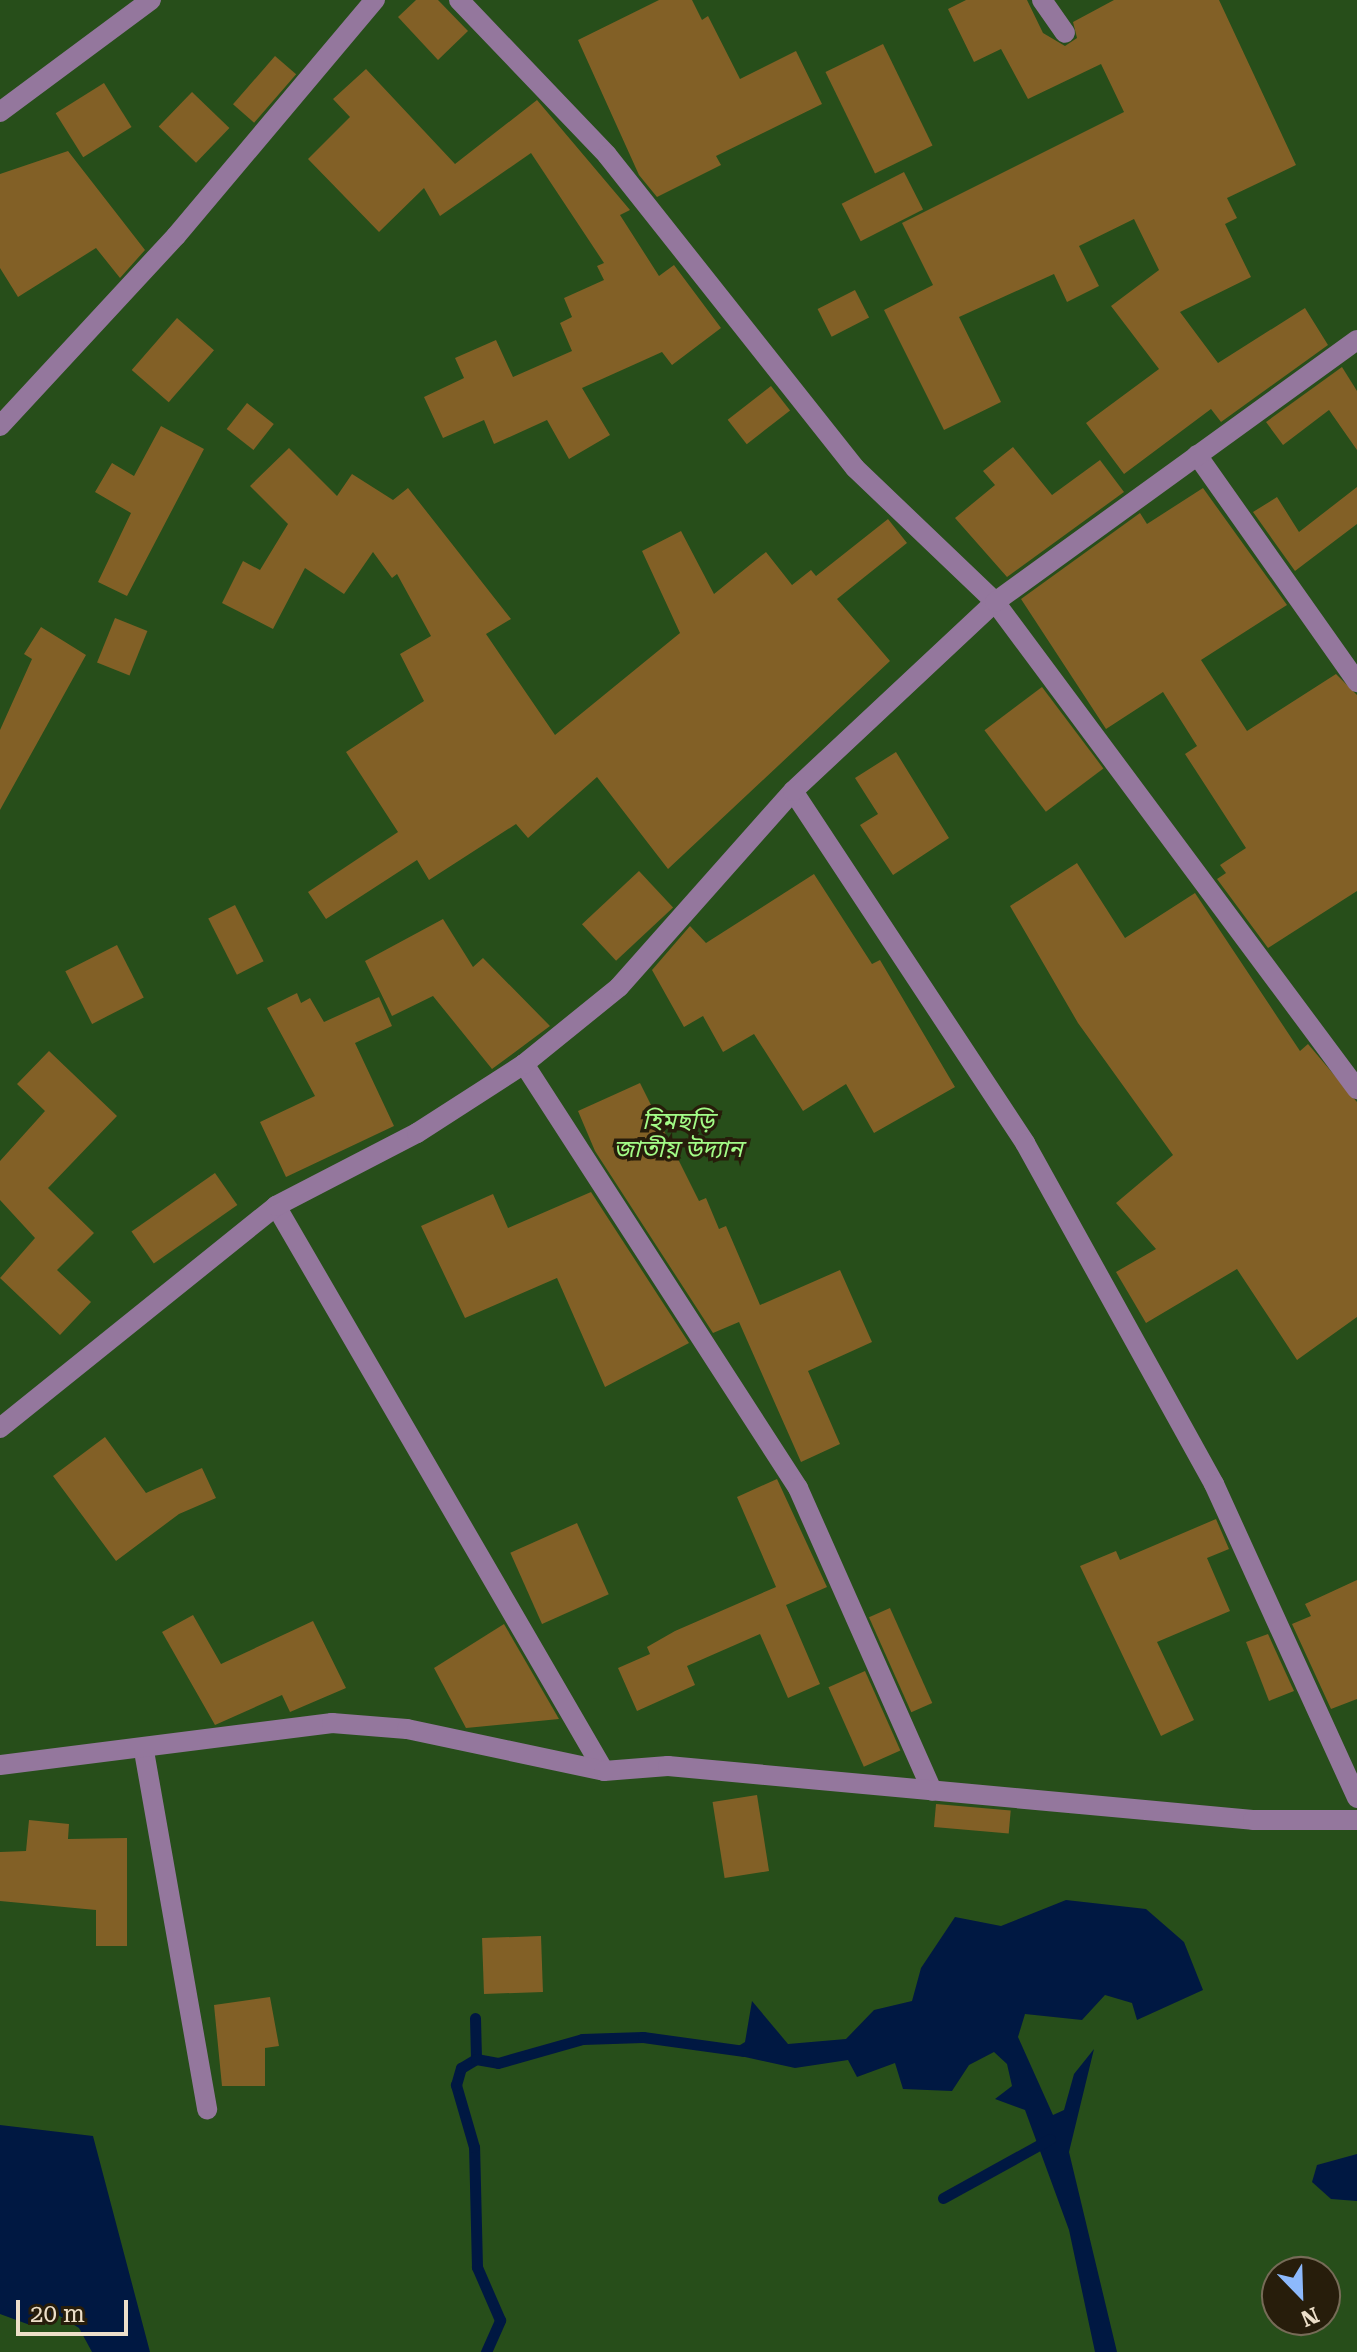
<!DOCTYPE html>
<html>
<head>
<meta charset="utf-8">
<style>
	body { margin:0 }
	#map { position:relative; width:1357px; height:2352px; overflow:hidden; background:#493206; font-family:"Roboto Serif","Noto Sans Bengali",serif }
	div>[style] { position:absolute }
	.green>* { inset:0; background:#274e1a }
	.water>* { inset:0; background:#001842 }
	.stream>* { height:11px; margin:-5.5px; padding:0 5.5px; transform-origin:5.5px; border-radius:5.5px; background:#001842 }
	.building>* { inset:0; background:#826026; transform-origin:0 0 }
	.minor>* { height:20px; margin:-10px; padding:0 10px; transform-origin:10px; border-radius:10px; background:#94779d }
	span { translate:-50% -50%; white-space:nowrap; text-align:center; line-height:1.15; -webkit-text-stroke:7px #271d0b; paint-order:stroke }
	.park-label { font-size:24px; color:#a3fc87; font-style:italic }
	.north { position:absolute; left:1261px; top:2256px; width:80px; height:80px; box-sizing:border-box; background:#271d0b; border:2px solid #766b57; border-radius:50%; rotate:157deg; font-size:22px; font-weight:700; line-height:32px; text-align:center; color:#eddfc9 }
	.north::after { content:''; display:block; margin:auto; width:28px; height:36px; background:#8db9fc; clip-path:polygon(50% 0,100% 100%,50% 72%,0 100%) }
	.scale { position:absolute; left:16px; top:2300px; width:112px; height:36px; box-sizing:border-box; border:4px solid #eddfc9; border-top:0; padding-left:10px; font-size:24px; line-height:28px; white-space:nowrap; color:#eddfc9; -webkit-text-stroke:6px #271d0b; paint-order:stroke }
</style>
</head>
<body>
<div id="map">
	<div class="green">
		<div style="clip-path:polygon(evenodd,0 0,1357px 0,1357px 2352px,0 2352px,0 0,1277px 2272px,1325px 2272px,1325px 2320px,1277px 2320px,1277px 2272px)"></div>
	</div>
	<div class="water">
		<div style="clip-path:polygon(1066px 1900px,1146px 1909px,1184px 1942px,1203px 1990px,1137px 2020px,1132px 2003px,1105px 1995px,1082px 2020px,1025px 2014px,1018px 2037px,1053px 2115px,1064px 2110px,1074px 2074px,1094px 2049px,1069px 2152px,1117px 2352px,1095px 2352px,1069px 2230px,1025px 2110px,995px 2099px,1012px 2086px,1007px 2064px,994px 2052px,969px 2065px,952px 2091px,903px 2089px,895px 2063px,857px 2077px,848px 2060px,795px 2068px,727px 2053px,745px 2042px,752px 2001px,788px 2044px,846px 2039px,874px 2010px,912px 2001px,921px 1968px,955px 1917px,1001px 1926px)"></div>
		<div style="clip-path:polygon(0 2125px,93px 2136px,150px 2352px,92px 2352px,79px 2328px,58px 2315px,30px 2325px,0 2314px)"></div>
		<div style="clip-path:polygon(1357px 2154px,1357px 2201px,1331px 2199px,1312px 2182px,1317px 2165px)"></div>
	</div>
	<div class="stream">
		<div style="left:475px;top:2018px;width:41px;rotate:88.6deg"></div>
		<div style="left:943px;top:2198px;width:122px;rotate:-28.9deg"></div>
		<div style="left:486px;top:2352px;width:35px;rotate:-66deg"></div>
		<div style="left:500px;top:2320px;width:58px;rotate:-113.5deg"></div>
		<div style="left:477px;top:2267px;width:120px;rotate:-91.4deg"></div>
		<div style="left:474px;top:2147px;width:65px;rotate:-106.2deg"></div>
		<div style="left:456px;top:2085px;width:18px;rotate:-74deg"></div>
		<div style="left:461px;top:2068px;width:17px;rotate:-31deg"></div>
		<div style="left:476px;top:2059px;width:22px;rotate:10deg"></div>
		<div style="left:498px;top:2063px;width:87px;rotate:-15.9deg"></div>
		<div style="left:582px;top:2039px;width:61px;rotate:-1.9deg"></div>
		<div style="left:643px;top:2037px;width:102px;rotate:7.9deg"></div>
	</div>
	<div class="building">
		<div style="clip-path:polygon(416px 0,438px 0,468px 31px,438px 60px,398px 17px)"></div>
		<div style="clip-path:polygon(659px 0,692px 0,702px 20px,708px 16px,740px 79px,796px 51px,822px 104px,716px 156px,721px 165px,657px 197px,639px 175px,578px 40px)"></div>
		<div style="clip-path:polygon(966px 0,1027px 0,1043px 33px,1065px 46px,1077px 38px,1073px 22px,1114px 0,1219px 0,1296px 165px,1227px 198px,1237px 218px,1225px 224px,1251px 277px,1180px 312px,1218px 363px,1305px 308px,1328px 345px,1221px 422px,1211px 409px,1124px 474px,1086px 423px,1159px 369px,1111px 306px,1159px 270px,1134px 219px,1079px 246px,1099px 286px,1067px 302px,1054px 274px,959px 317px,1001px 402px,944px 430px,884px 310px,933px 285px,902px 223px,1124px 112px,1101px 64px,1028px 99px,1001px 49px,974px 62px,948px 9px)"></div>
		<div style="left:883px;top:44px;width:113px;height:64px;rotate:64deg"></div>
		<div style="left:275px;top:56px;width:28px;height:64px;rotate:41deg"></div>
		<div style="clip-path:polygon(366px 69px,455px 164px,537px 100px,630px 210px,620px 215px,659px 276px,674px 265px,721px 328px,672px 365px,662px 352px,582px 388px,610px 435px,569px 459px,547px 420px,494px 444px,484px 420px,443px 438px,424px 397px,464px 378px,455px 358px,496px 340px,513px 377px,572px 351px,560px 323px,572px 317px,564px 298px,604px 280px,597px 266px,604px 263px,531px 153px,440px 216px,424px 188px,379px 232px,308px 159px,350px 117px,333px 99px)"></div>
		<div style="left:104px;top:83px;width:52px;height:57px;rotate:58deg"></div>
		<div style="left:192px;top:92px;width:52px;height:48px;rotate:44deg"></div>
		<div style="clip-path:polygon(68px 151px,145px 250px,120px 278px,96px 248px,18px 297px,0 268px,0 174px)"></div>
		<div style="left:904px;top:172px;width:42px;height:70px;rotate:63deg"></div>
		<div style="left:855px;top:290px;width:31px;height:42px;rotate:63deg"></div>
		<div style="left:177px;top:318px;width:49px;height:69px;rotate:41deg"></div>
		<div style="clip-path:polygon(1342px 367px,1357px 391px,1357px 450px,1329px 410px,1283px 445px,1266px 422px)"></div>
		<div style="left:771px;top:386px;width:31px;height:55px;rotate:52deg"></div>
		<div style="left:247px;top:403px;width:34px;height:33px;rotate:38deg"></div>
		<div style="clip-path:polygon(161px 426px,204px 449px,127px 596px,98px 582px,131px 513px,95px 492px,112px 463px,134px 476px)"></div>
		<div style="clip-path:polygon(1013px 447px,1052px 495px,1100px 460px,1124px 492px,1007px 577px,955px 518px,995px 485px,983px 471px)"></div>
		<div style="clip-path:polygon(289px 448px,337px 496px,352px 474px,393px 500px,408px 488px,511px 619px,486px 634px,555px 735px,680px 633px,642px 551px,681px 531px,714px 594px,766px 552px,792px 585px,811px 570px,816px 576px,888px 519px,907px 543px,837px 599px,890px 661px,668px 869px,597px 777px,528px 838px,516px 824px,429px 880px,417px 860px,326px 919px,308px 892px,398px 832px,346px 752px,424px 701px,400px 654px,431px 636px,397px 574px,392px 578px,373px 552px,344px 594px,305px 568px,273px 629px,222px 603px,243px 561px,260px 570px,288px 524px,250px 486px)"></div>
		<div style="clip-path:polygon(1357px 487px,1357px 524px,1295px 571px,1253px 512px,1277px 497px,1299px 532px)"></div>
		<div style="clip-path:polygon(1203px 488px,1287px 605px,1201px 660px,1247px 731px,1336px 674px,1357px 695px,1357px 891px,1268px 948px,1217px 879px,1226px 873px,1220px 865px,1246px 848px,1185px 754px,1197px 746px,1163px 692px,1106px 729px,1021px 599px,1140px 513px,1147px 524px)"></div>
		<div style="left:115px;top:618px;width:35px;height:48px;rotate:22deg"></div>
		<div style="clip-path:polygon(41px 627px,86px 655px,0 810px,0 730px,32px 659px,24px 654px)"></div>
		<div style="left:1042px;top:687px;width:102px;height:72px;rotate:53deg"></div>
		<div style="clip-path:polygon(896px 752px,949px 838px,893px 875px,860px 825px,878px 814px,855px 778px)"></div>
		<div style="clip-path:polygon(1077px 863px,1125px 938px,1195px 893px,1300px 1051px,1308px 1044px,1357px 1102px,1357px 1317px,1297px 1360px,1237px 1269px,1146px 1323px,1116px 1272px,1156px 1249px,1116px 1203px,1173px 1155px,1078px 1023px,1010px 906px)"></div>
		<div style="left:639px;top:871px;width:50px;height:78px;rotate:47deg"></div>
		<div style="clip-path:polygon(814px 874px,872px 964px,880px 960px,955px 1087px,874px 1133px,846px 1084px,803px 1111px,754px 1034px,723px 1052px,703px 1016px,684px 1027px,652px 970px,690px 926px,706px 943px)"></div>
		<div style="left:235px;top:905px;width:63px;height:30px;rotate:63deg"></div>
		<div style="clip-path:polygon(443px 919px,473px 967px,483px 958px,550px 1026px,492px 1069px,433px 996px,392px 1016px,365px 961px)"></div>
		<div style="left:117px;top:945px;width:59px;height:58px;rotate:63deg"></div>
		<div style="clip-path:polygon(297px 993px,301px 1003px,310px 998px,324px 1022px,379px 997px,392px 1026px,355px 1043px,394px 1126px,286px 1177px,260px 1122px,315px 1096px,267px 1008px)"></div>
		<div style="clip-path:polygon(49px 1051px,117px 1116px,48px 1188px,94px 1233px,57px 1270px,91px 1302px,60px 1335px,0 1278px,35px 1238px,0 1200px,0 1161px,45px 1111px,17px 1084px)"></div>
		<div style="clip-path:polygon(640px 1083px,699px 1201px,706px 1198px,719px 1229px,726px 1226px,760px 1305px,840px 1270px,872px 1342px,808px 1371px,840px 1444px,801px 1462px,739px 1322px,713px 1333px,595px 1151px,578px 1111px)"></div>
		<div style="left:215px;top:1173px;width:39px;height:102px;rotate:55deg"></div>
		<div style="clip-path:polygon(591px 1192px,689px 1343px,605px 1387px,557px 1278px,465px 1318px,421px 1226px,493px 1194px,508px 1228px)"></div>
		<div style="clip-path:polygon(105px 1437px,146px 1493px,202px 1468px,216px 1498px,179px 1514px,116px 1561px,53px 1476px)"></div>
		<div style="clip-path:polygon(777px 1479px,827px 1587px,786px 1605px,820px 1684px,788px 1698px,760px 1634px,687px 1666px,695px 1685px,637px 1711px,618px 1668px,650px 1654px,647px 1647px,675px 1631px,776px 1587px,737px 1497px)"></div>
		<div style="clip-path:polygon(1216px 1519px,1229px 1549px,1207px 1558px,1230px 1611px,1157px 1642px,1194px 1720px,1161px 1736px,1080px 1566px,1116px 1551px,1120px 1560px)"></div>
		<div style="left:577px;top:1523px;width:78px;height:73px;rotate:66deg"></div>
		<div style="clip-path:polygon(1357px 1580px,1357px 1699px,1331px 1709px,1292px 1624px,1311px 1616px,1305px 1604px)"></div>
		<div style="left:890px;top:1608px;width:104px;height:23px;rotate:66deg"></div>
		<div style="clip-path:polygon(193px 1615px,221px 1664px,313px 1621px,346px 1688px,290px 1712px,282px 1695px,215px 1725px,162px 1632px)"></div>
		<div style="clip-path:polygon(504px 1624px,559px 1719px,466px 1728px,434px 1668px)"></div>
		<div style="clip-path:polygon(1268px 1634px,1294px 1691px,1269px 1701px,1246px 1642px)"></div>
		<div style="left:865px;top:1671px;width:87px;height:40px;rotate:66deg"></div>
		<div style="left:757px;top:1795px;width:77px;height:45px;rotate:81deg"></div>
		<div style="left:936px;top:1804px;width:75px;height:23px;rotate:5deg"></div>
		<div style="clip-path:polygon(29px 1820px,69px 1824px,68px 1839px,127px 1838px,127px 1946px,96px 1946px,96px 1910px,0 1901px,0 1852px,26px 1851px)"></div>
		<div style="left:541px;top:1936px;width:56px;height:59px;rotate:88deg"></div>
		<div style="clip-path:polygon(270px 1997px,279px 2046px,265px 2048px,265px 2086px,222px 2086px,214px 2005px)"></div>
	</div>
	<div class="minor">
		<div style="left:459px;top:0;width:214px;rotate:46.3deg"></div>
		<div style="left:607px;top:155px;width:399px;rotate:51.6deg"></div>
		<div style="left:855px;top:468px;width:194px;rotate:43.7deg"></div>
		<div style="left:995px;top:602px;width:607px;rotate:53.38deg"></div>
		<div style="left:1042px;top:0;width:40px;rotate:55.1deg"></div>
		<div style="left:0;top:112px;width:188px;rotate:-36.6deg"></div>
		<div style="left:0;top:426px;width:259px;rotate:-47.2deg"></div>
		<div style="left:176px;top:236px;width:309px;rotate:-49.9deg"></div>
		<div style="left:1197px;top:455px;width:278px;rotate:54.8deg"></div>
		<div style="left:793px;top:791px;width:422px;rotate:56.6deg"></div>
		<div style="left:1025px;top:1143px;width:390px;rotate:61deg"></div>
		<div style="left:1214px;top:1484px;width:345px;rotate:65.5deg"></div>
		<div style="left:524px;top:1064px;width:505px;rotate:57.13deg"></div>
		<div style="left:798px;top:1488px;width:331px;rotate:66.1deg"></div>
		<div style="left:276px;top:1206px;width:653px;rotate:59.86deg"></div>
		<div style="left:0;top:1428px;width:354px;rotate:-38.8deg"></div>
		<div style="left:276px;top:1206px;width:159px;rotate:-27.4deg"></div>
		<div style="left:417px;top:1133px;width:127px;rotate:-32.8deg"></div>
		<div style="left:524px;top:1064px;width:122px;rotate:-39deg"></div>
		<div style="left:619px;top:987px;width:262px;rotate:-48.4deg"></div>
		<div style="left:793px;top:791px;width:277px;rotate:-43.1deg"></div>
		<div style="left:995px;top:602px;width:447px;rotate:-35.9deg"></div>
		<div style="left:144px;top:1751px;width:364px;rotate:80deg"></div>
		<div style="left:0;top:1765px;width:335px;rotate:-7.2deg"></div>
		<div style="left:332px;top:1723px;width:75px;rotate:4.6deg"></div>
		<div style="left:407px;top:1729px;width:201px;rotate:12deg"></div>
		<div style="left:604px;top:1771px;width:64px;rotate:-4.5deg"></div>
		<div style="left:668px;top:1766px;width:587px;rotate:5.27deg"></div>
		<div style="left:1253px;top:1820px;width:104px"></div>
	</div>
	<div class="park-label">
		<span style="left:678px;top:1136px">হিমছড়ি<br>জাতীয় উদ্যান</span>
	</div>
	<div class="north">N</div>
	<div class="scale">20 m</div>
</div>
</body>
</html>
